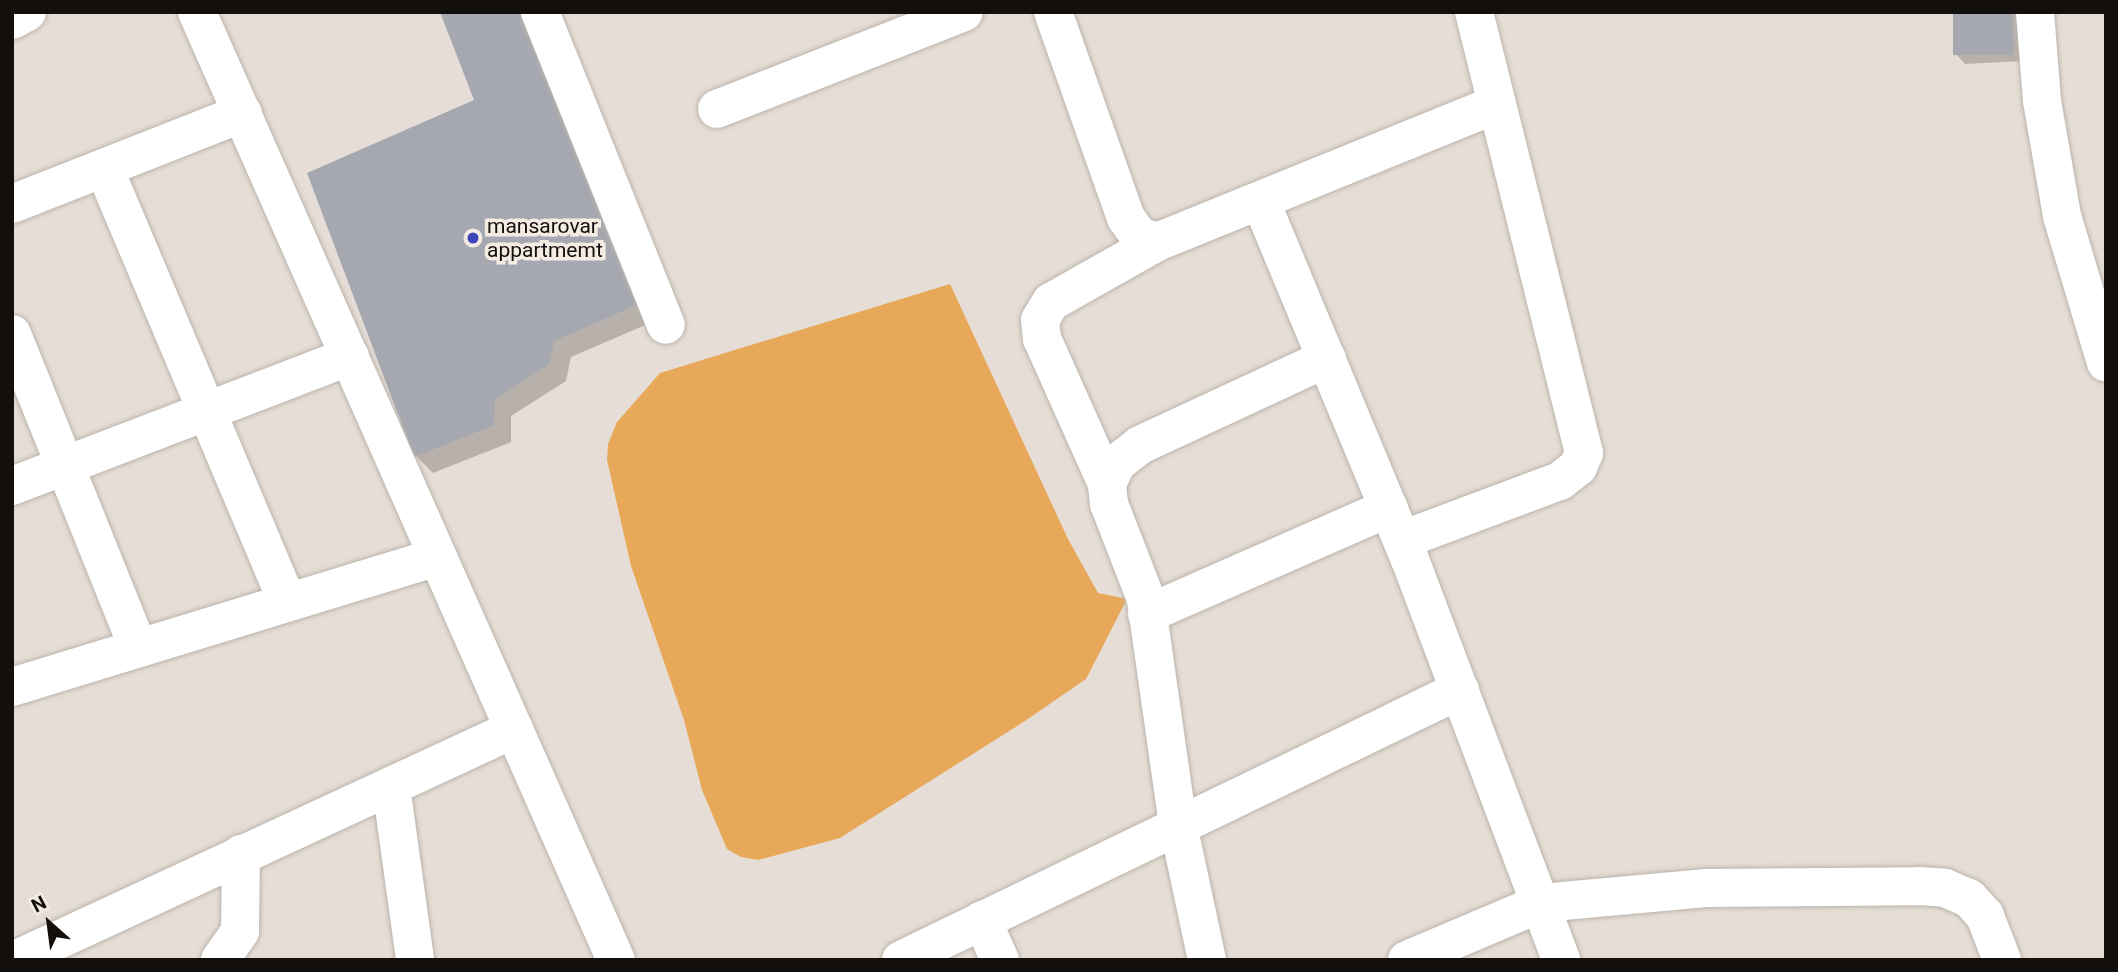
<!DOCTYPE html>
<html>
<head>
<meta charset="utf-8">
<style>
	body { margin:0 }
	#map { position:relative; width:2118px; height:972px; overflow:hidden; background:#e6ded6; font-family:Roboto,sans-serif }
	div>[style] { position:absolute }
	.water>* { inset:0; background:#e8a859 }
	.shadow>* { inset:0; background:#0003 }
	.building>* { inset:0; background:#a5a7b1; transform-origin:0 0 }
	.roads { filter:drop-shadow(0 0 2px #bbb4ac) drop-shadow(0 0 2px #bbb4ac) }
	.minor>* { height:38px; margin:-19px; padding:0 19px; transform-origin:19px; border-radius:19px; background:#fff }
	.dots>* { width:19px; height:19px; translate:-50% -50%; box-sizing:border-box; border:4px solid #f4ece3; border-radius:50% }
	span { translate:-50% -50%; white-space:nowrap; text-align:center; line-height:1.15; -webkit-text-stroke:7px #f4ece3; paint-order:stroke }
	.poi-label { font-size:21px; color:#120f0d }
	.left { translate:0 -50%; text-align:left }
	.frame { position:absolute; inset:0; border:14px solid #120f0d; pointer-events:none }
	.north { position:absolute; left:14px; top:888px; width:70px; height:70px; -webkit-text-stroke:5px #f4ece3; paint-order:stroke; rotate:332deg; font-size:19px; font-weight:700; line-height:28px; text-align:center; color:#120f0d }
	.north::after { content:''; display:block; margin:auto; width:24px; height:32px; background:#120f0d; clip-path:polygon(50% 0,100% 100%,50% 72%,0 100%) }
</style>
</head>
<body>
<div id="map">
	<div class="water">
		<div style="clip-path:polygon(950px 284px,1068px 539px,1098px 593px,1127px 599px,1086px 679px,1025px 721px,840px 838px,758px 860px,741px 857px,727px 849px,702px 790px,684px 720px,631px 566px,607px 460px,608px 444px,617px 422px,660px 373px)"></div>
	</div>
	<div class="shadow">
		<div style="clip-path:polygon(442px 12px,529px 12px,657px 320px,571px 357px,566px 381px,511px 416px,511px 442px,433px 473px,416px 456px,476px 101px)"></div>
		<div style="clip-path:polygon(1955px 12px,2021px 12px,2023px 61px,1965px 64px,1957px 55px)"></div>
	</div>
	<div class="building">
		<div style="clip-path:polygon(440px 12px,521px 12px,641px 303px,554px 341px,549px 364px,495px 399px,494px 425px,414px 457px,307px 173px,474px 100px)"></div>
		<div style="left:1953px;top:12px;width:60px;height:43px"></div>
	</div>
	<div class="roads">
		<div class="minor">
			<div style="left:197px;top:12px;width:1036px;rotate:66.16deg"></div>
			<div style="left:540px;top:12px;width:337px;rotate:68.1deg"></div>
			<div style="left:1053px;top:12px;width:219px;rotate:70.5deg"></div>
			<div style="left:1126px;top:218px;width:22px;rotate:54deg"></div>
			<div style="left:1139px;top:236px;width:19px;rotate:18deg"></div>
			<div style="left:1157px;top:242px;width:365px;rotate:-22.1deg"></div>
			<div style="left:2035px;top:12px;width:89px;rotate:85.5deg"></div>
			<div style="left:2042px;top:101px;width:117px;rotate:80.1deg"></div>
			<div style="left:2062px;top:216px;width:153px;rotate:73.3deg"></div>
			<div style="left:12px;top:20px;width:17px;rotate:-28deg"></div>
			<div style="left:717px;top:109px;width:265px;rotate:-21.4deg"></div>
			<div style="left:104px;top:168px;width:471px;rotate:67.1deg"></div>
			<div style="left:1261px;top:202px;width:385px;rotate:67.4deg"></div>
			<div style="left:1409px;top:557px;width:431px;rotate:69.3deg"></div>
			<div style="left:12px;top:204px;width:248px;rotate:-21.5deg"></div>
			<div style="left:12px;top:334px;width:338px;rotate:68.1deg"></div>
			<div style="left:1107px;top:484px;width:159px;rotate:-114.1deg"></div>
			<div style="left:1042px;top:339px;width:19px;rotate:-96deg"></div>
			<div style="left:1040px;top:320px;width:21px;rotate:-59deg"></div>
			<div style="left:1051px;top:302px;width:122px;rotate:-29.5deg"></div>
			<div style="left:12px;top:486px;width:362px;rotate:-21deg"></div>
			<div style="left:1402px;top:540px;width:169px;rotate:-20.5deg"></div>
			<div style="left:1560px;top:481px;width:23px;rotate:-38deg"></div>
			<div style="left:1578px;top:467px;width:15px;rotate:-67deg"></div>
			<div style="left:1584px;top:453px;width:455px;rotate:-104deg"></div>
			<div style="left:1147px;top:614px;width:264px;rotate:-23.7deg"></div>
			<div style="left:12px;top:687px;width:445px;rotate:-17deg"></div>
			<div style="left:391px;top:786px;width:176px;rotate:82.1deg"></div>
			<div style="left:982px;top:920px;width:44px;rotate:65.8deg"></div>
			<div style="left:15px;top:960px;width:550px;rotate:-24.84deg"></div>
			<div style="left:220px;top:960px;width:35px;rotate:-55deg"></div>
			<div style="left:240px;top:931px;width:77px;rotate:-89.3deg"></div>
			<div style="left:901px;top:960px;width:621px;rotate:-25.78deg"></div>
			<div style="left:1207px;top:960px;width:138px;rotate:-102.1deg"></div>
			<div style="left:1178px;top:825px;width:228px;rotate:-98.1deg"></div>
			<div style="left:1146px;top:599px;width:102px;rotate:-111.3deg"></div>
			<div style="left:1109px;top:504px;width:20px;rotate:-96deg"></div>
			<div style="left:1107px;top:484px;width:23px;rotate:-65deg"></div>
			<div style="left:1117px;top:463px;width:29px;rotate:-38deg"></div>
			<div style="left:1140px;top:445px;width:206px;rotate:-24.9deg"></div>
			<div style="left:1407px;top:960px;width:146px;rotate:-23deg"></div>
			<div style="left:1541px;top:903px;width:166px;rotate:-5.2deg"></div>
			<div style="left:1706px;top:888px;width:213px;rotate:-0.5deg"></div>
			<div style="left:1919px;top:886px;width:26px;rotate:4deg"></div>
			<div style="left:1945px;top:888px;width:26px;rotate:23deg"></div>
			<div style="left:1969px;top:898px;width:24px;rotate:48deg"></div>
			<div style="left:1985px;top:916px;width:47px;rotate:68.9deg"></div>
		</div>
	</div>
	<div class="dots">
		<div style="left:473px;top:238px;background:#3c45b9"></div>
	</div>
	<div class="poi-label">
		<span class="left" style="left:487px;top:238px">mansarovar<br>appartmemt</span>
	</div>
	<div class="frame"></div>
	<div class="north">N</div>
</div>
</body>
</html>
